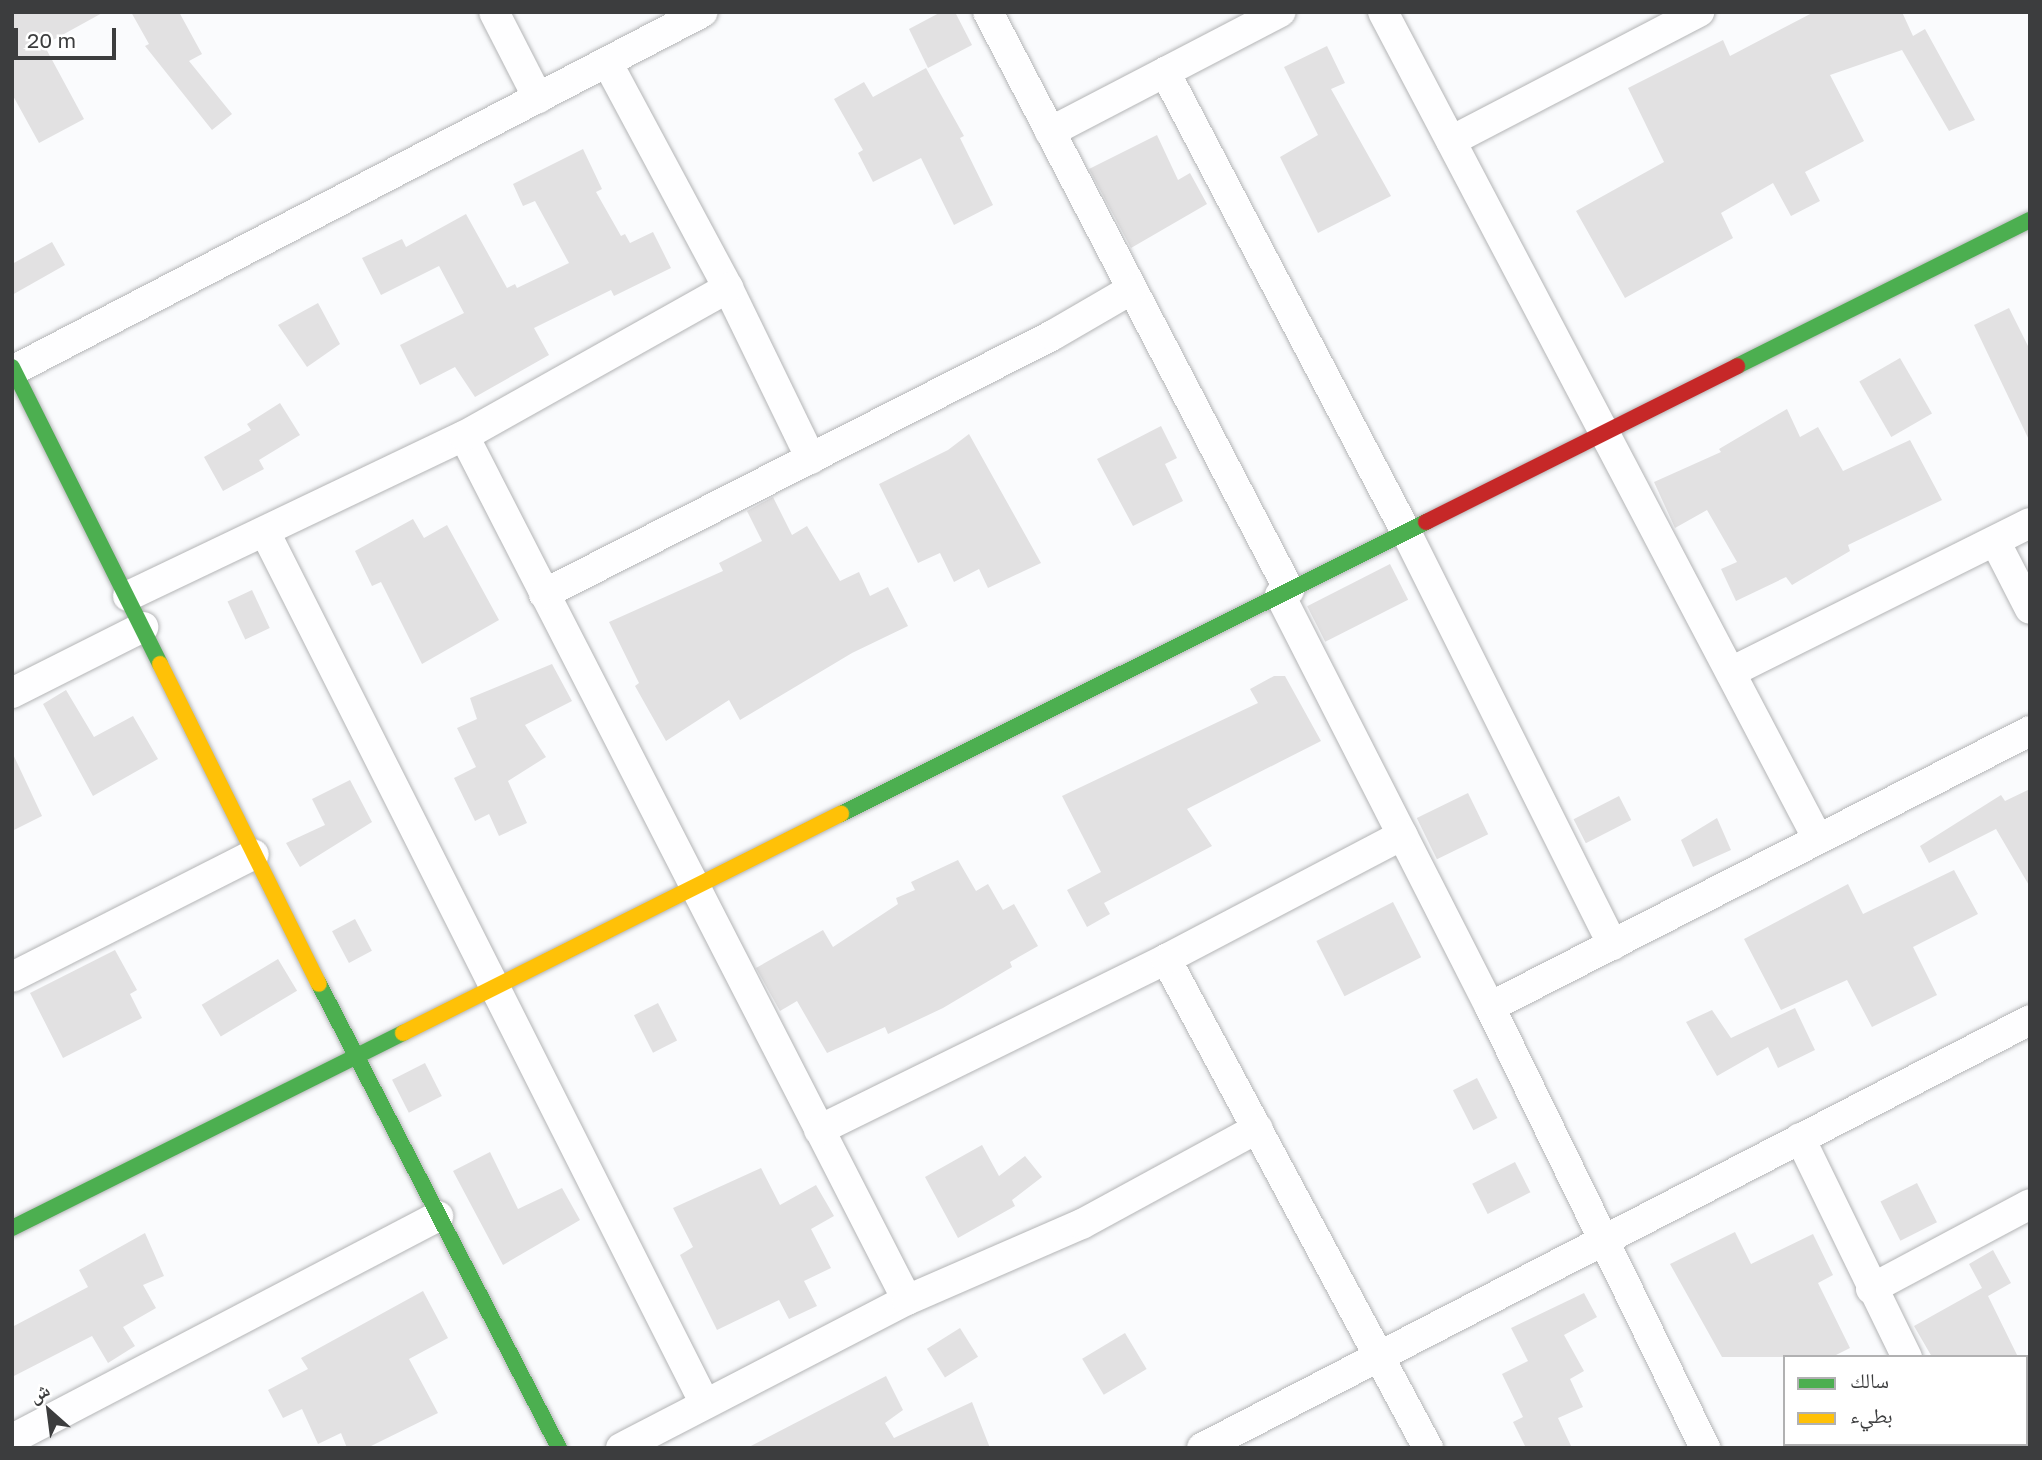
<!DOCTYPE html>
<html>
<head>
<meta charset="utf-8">
<style>
	body { margin:0 }
	#map { position:relative; width:2042px; height:1460px; overflow:hidden; background:#fafbfd; font-family:"Golos Text","Noto Naskh Arabic",sans-serif }
	div>[style] { position:absolute }
	.building>* { inset:0; background:#e2e1e2; transform-origin:0 0 }
	.roads { filter:drop-shadow(0 0 2px #b4b5b6) drop-shadow(0 0 2px #b4b5b6) }
	.street>* { height:30px; margin:-15px; padding:0 15px; transform-origin:15px; border-radius:15px; background:#fefeff }
	.fast>* { height:16px; margin:-8px; padding:0 8px; transform-origin:8px; border-radius:8px; background:#4caf50 }
	.slow>* { height:16px; margin:-8px; padding:0 8px; transform-origin:8px; border-radius:8px; background:#ffc107 }
	.jam>* { height:16px; margin:-8px; padding:0 8px; transform-origin:8px; border-radius:8px; background:#c62828 }
	span { translate:-50% -50%; white-space:nowrap; text-align:center; line-height:1.15; -webkit-text-stroke:5px #fff; paint-order:stroke }
	.frame { position:absolute; inset:0; border:14px solid #3c3d3e; pointer-events:none }
	.legend { position:absolute; left:1783px; top:1355px; width:245px; height:91px; box-sizing:border-box; background:#fff; border:2px solid #b1b1b2; margin:0; padding:9px 12px; list-style:none; font-size:21px; color:#3c3d3e }
	.legend li { display:flex; align-items:center; gap:14px; height:35px }
	.legend b { width:35px; border:2px solid #b1b1b2 }
	.north { position:absolute; left:14px; top:1376px; width:70px; height:70px; -webkit-text-stroke:5px #fff; paint-order:stroke; rotate:332deg; font-size:19px; font-weight:700; line-height:28px; text-align:center; color:#3c3d3e }
	.north::after { content:''; display:block; margin:auto; width:24px; height:32px; background:#3c3d3e; clip-path:polygon(50% 0,100% 100%,50% 72%,0 100%) }
	.scale { position:absolute; left:14px; top:28px; width:102px; height:32px; box-sizing:border-box; border:4px solid #3c3d3e; border-top:0; padding-left:9px; font-size:21px; line-height:24px; white-space:nowrap; color:#3c3d3e; -webkit-text-stroke:5px #fff; paint-order:stroke }
</style>
</head>
<body>
<div id="map">
	<div class="building">
		<div style="clip-path:polygon(12px 12px,104px 12px,44px 45px,84px 119px,39px 143px,12px 94px)"></div>
		<div style="clip-path:polygon(131px 12px,179px 12px,202px 54px,189px 61px,232px 114px,212px 130px,145px 46px,149px 44px)"></div>
		<div style="clip-path:polygon(941px 12px,955px 12px,972px 45px,928px 68px,909px 29px)"></div>
		<div style="clip-path:polygon(1814px 12px,1902px 12px,1913px 36px,1925px 29px,1975px 120px,1949px 131px,1902px 50px,1830px 75px,1864px 141px,1805px 172px,1820px 201px,1791px 216px,1773px 183px,1721px 213px,1733px 238px,1625px 298px,1576px 211px,1664px 162px,1628px 88px,1723px 40px,1730px 56px)"></div>
		<div style="clip-path:polygon(1327px 46px,1345px 83px,1331px 89px,1391px 196px,1318px 233px,1280px 157px,1318px 135px,1284px 67px)"></div>
		<div style="clip-path:polygon(926px 68px,964px 136px,960px 138px,993px 205px,954px 225px,921px 158px,873px 182px,858px 153px,863px 150px,834px 99px,864px 82px,873px 97px)"></div>
		<div style="clip-path:polygon(1157px 135px,1178px 180px,1190px 173px,1207px 204px,1131px 248px,1089px 169px)"></div>
		<div style="clip-path:polygon(583px 149px,602px 189px,596px 192px,621px 236px,625px 234px,630px 243px,653px 232px,671px 268px,614px 296px,611px 290px,534px 328px,549px 355px,475px 397px,455px 367px,420px 385px,400px 345px,464px 313px,439px 266px,381px 295px,362px 258px,402px 239px,406px 247px,466px 214px,507px 288px,515px 284px,517px 288px,569px 263px,535px 201px,523px 206px,513px 184px)"></div>
		<div style="clip-path:polygon(52px 242px,65px 265px,12px 295px,12px 264px)"></div>
		<div style="clip-path:polygon(318px 303px,340px 344px,307px 367px,278px 325px)"></div>
		<div style="clip-path:polygon(2009px 308px,2030px 350px,2030px 442px,1974px 325px)"></div>
		<div style="left:1900px;top:358px;width:64px;height:47px;rotate:60deg"></div>
		<div style="clip-path:polygon(280px 403px,300px 435px,259px 460px,264px 469px,223px 491px,204px 457px,251px 430px,247px 424px)"></div>
		<div style="clip-path:polygon(1787px 409px,1800px 437px,1818px 427px,1843px 471px,1910px 440px,1942px 500px,1848px 545px,1850px 551px,1792px 585px,1786px 577px,1736px 601px,1721px 569px,1737px 562px,1707px 510px,1675px 528px,1654px 482px,1721px 452px,1719px 449px)"></div>
		<div style="clip-path:polygon(1161px 426px,1177px 458px,1165px 464px,1183px 501px,1133px 526px,1097px 459px)"></div>
		<div style="clip-path:polygon(969px 434px,1041px 563px,988px 588px,979px 569px,954px 582px,940px 553px,918px 563px,879px 484px,948px 450px)"></div>
		<div style="clip-path:polygon(773px 497px,792px 535px,807px 526px,840px 581px,859px 572px,870px 596px,888px 587px,908px 626px,852px 653px,740px 720px,729px 700px,666px 741px,635px 686px,639px 683px,609px 622px,723px 571px,719px 563px,762px 541px,747px 511px)"></div>
		<div style="clip-path:polygon(413px 519px,424px 538px,447px 525px,499px 620px,422px 664px,381px 582px,372px 586px,355px 551px)"></div>
		<div style="left:1390px;top:564px;width:40px;height:93px;rotate:63deg"></div>
		<div style="left:252px;top:590px;width:42px;height:27px;rotate:65deg"></div>
		<div style="clip-path:polygon(552px 664px,572px 701px,525px 725px,546px 757px,508px 781px,527px 823px,499px 836px,489px 814px,475px 821px,454px 778px,476px 767px,457px 728px,477px 719px,470px 698px)"></div>
		<div style="clip-path:polygon(1274px 676px,1285px 676px,1321px 741px,1187px 809px,1212px 846px,1104px 903px,1110px 914px,1087px 927px,1067px 890px,1101px 872px,1062px 796px,1258px 703px,1250px 689px)"></div>
		<div style="clip-path:polygon(66px 690px,94px 737px,133px 716px,158px 759px,93px 796px,43px 704px)"></div>
		<div style="clip-path:polygon(12px 752px,42px 816px,12px 831px)"></div>
		<div style="clip-path:polygon(350px 780px,372px 822px,300px 867px,286px 843px,325px 825px,312px 799px)"></div>
		<div style="clip-path:polygon(2030px 789px,2030px 887px,1996px 829px,1929px 863px,1920px 846px,2001px 795px,2005px 801px)"></div>
		<div style="left:1468px;top:793px;width:46px;height:57px;rotate:64deg"></div>
		<div style="left:1619px;top:796px;width:27px;height:51px;rotate:63deg"></div>
		<div style="clip-path:polygon(1717px 818px,1731px 850px,1693px 867px,1681px 840px)"></div>
		<div style="clip-path:polygon(958px 860px,976px 891px,988px 884px,1003px 910px,1014px 904px,1038px 946px,1010px 962px,1012px 967px,943px 1008px,888px 1034px,885px 1027px,827px 1053px,797px 1001px,780px 1011px,756px 968px,823px 930px,833px 947px,898px 904px,896px 898px,915px 890px,911px 882px)"></div>
		<div style="clip-path:polygon(1954px 870px,1978px 914px,1913px 947px,1937px 995px,1872px 1027px,1847px 980px,1781px 1010px,1744px 939px,1848px 884px,1863px 914px)"></div>
		<div style="left:1393px;top:902px;width:62px;height:86px;rotate:63deg"></div>
		<div style="left:355px;top:919px;width:36px;height:26px;rotate:62deg"></div>
		<div style="clip-path:polygon(115px 950px,137px 990px,130px 994px,142px 1018px,63px 1058px,30px 993px)"></div>
		<div style="left:278px;top:959px;width:37px;height:89px;rotate:59deg"></div>
		<div style="left:658px;top:1003px;width:42px;height:27px;rotate:63deg"></div>
		<div style="clip-path:polygon(1795px 1008px,1815px 1050px,1778px 1068px,1768px 1047px,1717px 1076px,1686px 1022px,1712px 1010px,1731px 1038px)"></div>
		<div style="left:425px;top:1063px;width:37px;height:37px;rotate:63deg"></div>
		<div style="left:1477px;top:1078px;width:45px;height:27px;rotate:63deg"></div>
		<div style="clip-path:polygon(982px 1145px,999px 1176px,1025px 1156px,1042px 1177px,1012px 1200px,1015px 1206px,958px 1238px,925px 1177px)"></div>
		<div style="clip-path:polygon(490px 1152px,518px 1209px,562px 1188px,580px 1220px,503px 1265px,453px 1171px)"></div>
		<div style="left:1515px;top:1162px;width:34px;height:48px;rotate:63deg"></div>
		<div style="clip-path:polygon(761px 1168px,780px 1205px,816px 1185px,834px 1216px,811px 1229px,831px 1268px,804px 1281px,817px 1306px,789px 1319px,779px 1300px,717px 1330px,680px 1255px,693px 1247px,673px 1208px)"></div>
		<div style="left:1917px;top:1183px;width:44px;height:41px;rotate:63deg"></div>
		<div style="clip-path:polygon(1735px 1232px,1751px 1264px,1813px 1234px,1833px 1275px,1818px 1283px,1850px 1348px,1832px 1357px,1722px 1357px,1670px 1264px)"></div>
		<div style="clip-path:polygon(145px 1233px,164px 1276px,143px 1285px,156px 1308px,123px 1327px,135px 1346px,108px 1363px,92px 1336px,12px 1377px,12px 1327px,88px 1287px,79px 1270px)"></div>
		<div style="clip-path:polygon(1993px 1250px,2011px 1283px,1988px 1296px,2018px 1357px,1932px 1357px,1914px 1326px,1982px 1288px,1969px 1264px)"></div>
		<div style="clip-path:polygon(423px 1291px,448px 1338px,409px 1359px,438px 1413px,367px 1448px,347px 1448px,341px 1433px,318px 1444px,302px 1409px,283px 1418px,268px 1390px,308px 1369px,301px 1358px)"></div>
		<div style="clip-path:polygon(1584px 1293px,1597px 1317px,1564px 1335px,1584px 1371px,1570px 1379px,1583px 1407px,1558px 1418px,1572px 1448px,1526px 1448px,1513px 1422px,1523px 1417px,1502px 1374px,1528px 1361px,1511px 1328px)"></div>
		<div style="left:960px;top:1328px;width:34px;height:39px;rotate:58deg"></div>
		<div style="left:1125px;top:1333px;width:42px;height:50px;rotate:59deg"></div>
		<div style="clip-path:polygon(886px 1376px,903px 1410px,885px 1423px,894px 1438px,972px 1402px,990px 1448px,747px 1448px)"></div>
	</div>
	<div class="roads">
		<div class="street">
			<div style="left:494px;top:12px;width:97px;rotate:62.9deg"></div>
			<div style="left:988px;top:12px;width:652px;rotate:62.49deg"></div>
			<div style="left:1383px;top:12px;width:934px;rotate:62.26deg"></div>
			<div style="left:607px;top:62px;width:256px;rotate:61.8deg"></div>
			<div style="left:728px;top:288px;width:190px;rotate:64.1deg"></div>
			<div style="left:1165px;top:72px;width:519px;rotate:62.35deg"></div>
			<div style="left:1406px;top:532px;width:462px;rotate:63.4deg"></div>
			<div style="left:1050px;top:132px;width:260px;rotate:-27.5deg"></div>
			<div style="left:1451px;top:141px;width:280px;rotate:-27.5deg"></div>
			<div style="left:14px;top:370px;width:776px;rotate:-27.46deg"></div>
			<div style="left:464px;top:436px;width:971px;rotate:62.85deg"></div>
			<div style="left:266px;top:534px;width:974px;rotate:63.22deg"></div>
			<div style="left:1995px;top:541px;width:76px;rotate:62.8deg"></div>
			<div style="left:544px;top:594px;width:571px;rotate:-26.97deg"></div>
			<div style="left:1053px;top:335px;width:91px;rotate:-30.2deg"></div>
			<div style="left:1280px;top:595px;width:462px;rotate:63deg"></div>
			<div style="left:1490px;top:1007px;width:491px;rotate:64deg"></div>
			<div style="left:128px;top:596px;width:372px;rotate:-25.5deg"></div>
			<div style="left:464px;top:436px;width:303px;rotate:-29.3deg"></div>
			<div style="left:1731px;top:672px;width:334px;rotate:-26.5deg"></div>
			<div style="left:12px;top:693px;width:147px;rotate:-26.7deg"></div>
			<div style="left:1166px;top:959px;width:555px;rotate:61.82deg"></div>
			<div style="left:12px;top:977px;width:271px;rotate:-26.9deg"></div>
			<div style="left:1490px;top:1007px;width:606px;rotate:-27.07deg"></div>
			<div style="left:819px;top:1130px;width:387px;rotate:-26.2deg"></div>
			<div style="left:1166px;top:959px;width:267px;rotate:-27.7deg"></div>
			<div style="left:1800px;top:1138px;width:244px;rotate:64deg"></div>
			<div style="left:1871px;top:1289px;width:180px;rotate:-28.1deg"></div>
			<div style="left:12px;top:1439px;width:481px;rotate:-27.6deg"></div>
			<div style="left:1953px;top:1444px;width:4px;rotate:63deg"></div>
			<div style="left:621px;top:1448px;width:322px;rotate:-27.4deg"></div>
			<div style="left:907px;top:1300px;width:191px;rotate:-23.5deg"></div>
			<div style="left:1082px;top:1224px;width:200px;rotate:-28.6deg"></div>
			<div style="left:1202px;top:1448px;width:932px;rotate:-27.33deg"></div>
		</div>
		<div class="fast">
			<div style="left:1737px;top:366px;width:327px;rotate:-26.5deg"></div>
			<div style="left:12px;top:367px;width:332px;rotate:63.5deg"></div>
			<div style="left:841px;top:814px;width:654px;rotate:-26.53deg"></div>
			<div style="left:319px;top:984px;width:522px;rotate:62.65deg"></div>
			<div style="left:12px;top:1228px;width:437px;rotate:-26.5deg"></div>
		</div>
		<div class="slow">
			<div style="left:160px;top:664px;width:357px;rotate:63.6deg"></div>
			<div style="left:403px;top:1033px;width:490px;rotate:-26.6deg"></div>
		</div>
		<div class="jam">
			<div style="left:1426px;top:522px;width:348px;rotate:-26.6deg"></div>
		</div>
	</div>
	<div class="frame"></div>
	<ul class="legend">
	<li><b style="height:9px;background:#4caf50"></b>سالك</li>
	<li><b style="height:9px;background:#ffc107"></b>بطيء</li>
	</ul>
	<div class="north">ش</div>
	<div class="scale">20 m</div>
</div>
</body>
</html>
